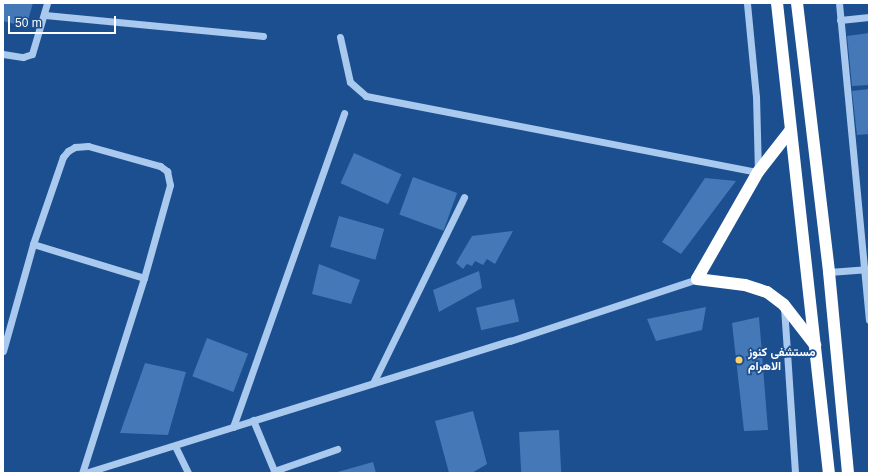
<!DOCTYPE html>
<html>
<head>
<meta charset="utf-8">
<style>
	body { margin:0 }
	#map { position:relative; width:872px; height:476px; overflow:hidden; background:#1b4f8f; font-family:Helvetica,Vazirmatn,sans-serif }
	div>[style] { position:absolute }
	.building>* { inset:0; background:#4478b7; transform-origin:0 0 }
	.minor>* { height:7px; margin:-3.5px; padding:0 3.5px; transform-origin:3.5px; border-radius:3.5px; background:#a9c9ee }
	.highway>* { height:12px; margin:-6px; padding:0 6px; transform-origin:6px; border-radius:6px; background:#fff }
	.dots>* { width:11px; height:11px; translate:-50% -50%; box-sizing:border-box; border:2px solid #1b4f8f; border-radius:50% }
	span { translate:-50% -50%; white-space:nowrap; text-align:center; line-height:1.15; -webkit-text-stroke:3.5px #1b4f8f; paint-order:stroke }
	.poi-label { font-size:12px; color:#fff; font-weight:700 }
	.left { translate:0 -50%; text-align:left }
	.frame { position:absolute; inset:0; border:4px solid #fff; pointer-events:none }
	.scale { position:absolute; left:8px; top:16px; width:108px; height:18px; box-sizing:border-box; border:2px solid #fff; border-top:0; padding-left:5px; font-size:12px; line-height:14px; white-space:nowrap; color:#fff; -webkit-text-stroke:3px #1b4f8f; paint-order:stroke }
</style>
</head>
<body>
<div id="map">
	<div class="building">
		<div style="clip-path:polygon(3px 3px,33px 3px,26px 27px,3px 21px)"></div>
		<div style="clip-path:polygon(869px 33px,869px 85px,852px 86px,847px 36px)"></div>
		<div style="clip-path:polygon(869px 89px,869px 134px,857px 135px,852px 91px)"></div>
		<div style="left:354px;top:153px;width:52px;height:33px;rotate:24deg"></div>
		<div style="left:413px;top:177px;width:47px;height:40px;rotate:20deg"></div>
		<div style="clip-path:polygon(705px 178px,736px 181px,681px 254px,662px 242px)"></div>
		<div style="left:339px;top:216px;width:47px;height:32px;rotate:16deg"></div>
		<div style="clip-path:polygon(513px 231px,495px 264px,487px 259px,483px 265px,475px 261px,472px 266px,467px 264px,463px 269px,456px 263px,472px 236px)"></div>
		<div style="clip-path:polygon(319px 264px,360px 280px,351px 304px,312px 294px)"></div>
		<div style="clip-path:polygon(479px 271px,482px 288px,439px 312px,433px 290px)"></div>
		<div style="left:514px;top:299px;width:23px;height:39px;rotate:77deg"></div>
		<div style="clip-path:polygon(706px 307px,702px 330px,656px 341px,647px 319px)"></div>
		<div style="clip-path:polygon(759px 317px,768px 430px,744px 431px,732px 323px)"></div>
		<div style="left:207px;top:338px;width:44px;height:41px;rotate:21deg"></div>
		<div style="clip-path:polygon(145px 363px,186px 372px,168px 435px,120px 433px)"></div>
		<div style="clip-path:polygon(473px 411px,487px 464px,472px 473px,449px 473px,435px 421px)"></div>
		<div style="left:559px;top:430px;width:43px;height:40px;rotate:87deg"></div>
		<div style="clip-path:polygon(373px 462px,376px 473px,334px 473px)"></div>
	</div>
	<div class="minor">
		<div style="left:839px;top:3px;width:318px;rotate:84.6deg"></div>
		<div style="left:45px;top:15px;width:219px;rotate:5.5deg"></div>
		<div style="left:840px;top:20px;width:29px;rotate:-6deg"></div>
		<div style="left:340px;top:37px;width:46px;rotate:77.5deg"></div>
		<div style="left:350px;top:82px;width:21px;rotate:41deg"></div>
		<div style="left:366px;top:96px;width:399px;rotate:11deg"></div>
		<div style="left:758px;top:172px;width:75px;rotate:-91.5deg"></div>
		<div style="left:756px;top:97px;width:94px;rotate:-95.5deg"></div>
		<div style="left:3px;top:54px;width:20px;rotate:9deg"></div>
		<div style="left:23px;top:57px;width:9px;rotate:-18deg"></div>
		<div style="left:32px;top:54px;width:53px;rotate:-73.6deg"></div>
		<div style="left:33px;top:244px;width:116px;rotate:17deg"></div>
		<div style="left:829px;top:272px;width:40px;rotate:-4.3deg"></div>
		<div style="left:784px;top:307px;width:166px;rotate:86.2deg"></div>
		<div style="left:3px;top:351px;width:111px;rotate:-74.3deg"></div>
		<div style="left:33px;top:244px;width:92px;rotate:-71deg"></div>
		<div style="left:63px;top:157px;width:8px;rotate:-50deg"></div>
		<div style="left:68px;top:151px;width:8px;rotate:-30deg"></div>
		<div style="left:75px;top:147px;width:13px;rotate:-4deg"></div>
		<div style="left:88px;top:146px;width:75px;rotate:15.5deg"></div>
		<div style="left:160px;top:166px;width:9px;rotate:36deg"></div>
		<div style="left:167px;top:171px;width:14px;rotate:78deg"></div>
		<div style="left:170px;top:185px;width:97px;rotate:105.6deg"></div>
		<div style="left:144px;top:278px;width:205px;rotate:107.6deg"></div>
		<div style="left:373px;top:383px;width:207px;rotate:-63.9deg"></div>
		<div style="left:253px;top:420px;width:57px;rotate:67.5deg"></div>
		<div style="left:233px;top:427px;width:333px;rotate:-70.5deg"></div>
		<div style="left:175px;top:446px;width:30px;rotate:64deg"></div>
		<div style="left:274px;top:471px;width:67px;rotate:-19.2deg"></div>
		<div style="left:85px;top:473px;width:445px;rotate:-17.3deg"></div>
		<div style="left:510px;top:341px;width:197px;rotate:-18.3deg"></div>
	</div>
	<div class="highway">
		<div style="left:777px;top:3px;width:473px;rotate:83.7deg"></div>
		<div style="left:797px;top:3px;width:271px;rotate:83.2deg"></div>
		<div style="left:829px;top:272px;width:202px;rotate:84.6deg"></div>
		<div style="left:790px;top:131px;width:52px;rotate:128deg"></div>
		<div style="left:758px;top:172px;width:123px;rotate:119.7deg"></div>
		<div style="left:697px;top:279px;width:48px;rotate:7.1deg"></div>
		<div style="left:745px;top:285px;width:23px;rotate:18deg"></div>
		<div style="left:767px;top:292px;width:21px;rotate:37deg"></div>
		<div style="left:784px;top:305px;width:51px;rotate:52.2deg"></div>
	</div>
	<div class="dots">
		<div style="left:739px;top:360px;background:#ffd166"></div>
	</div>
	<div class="poi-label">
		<span class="left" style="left:748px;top:360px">مستشفى كنوز<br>الاهرام</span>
	</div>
	<div class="frame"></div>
	<div class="scale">50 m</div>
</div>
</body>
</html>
